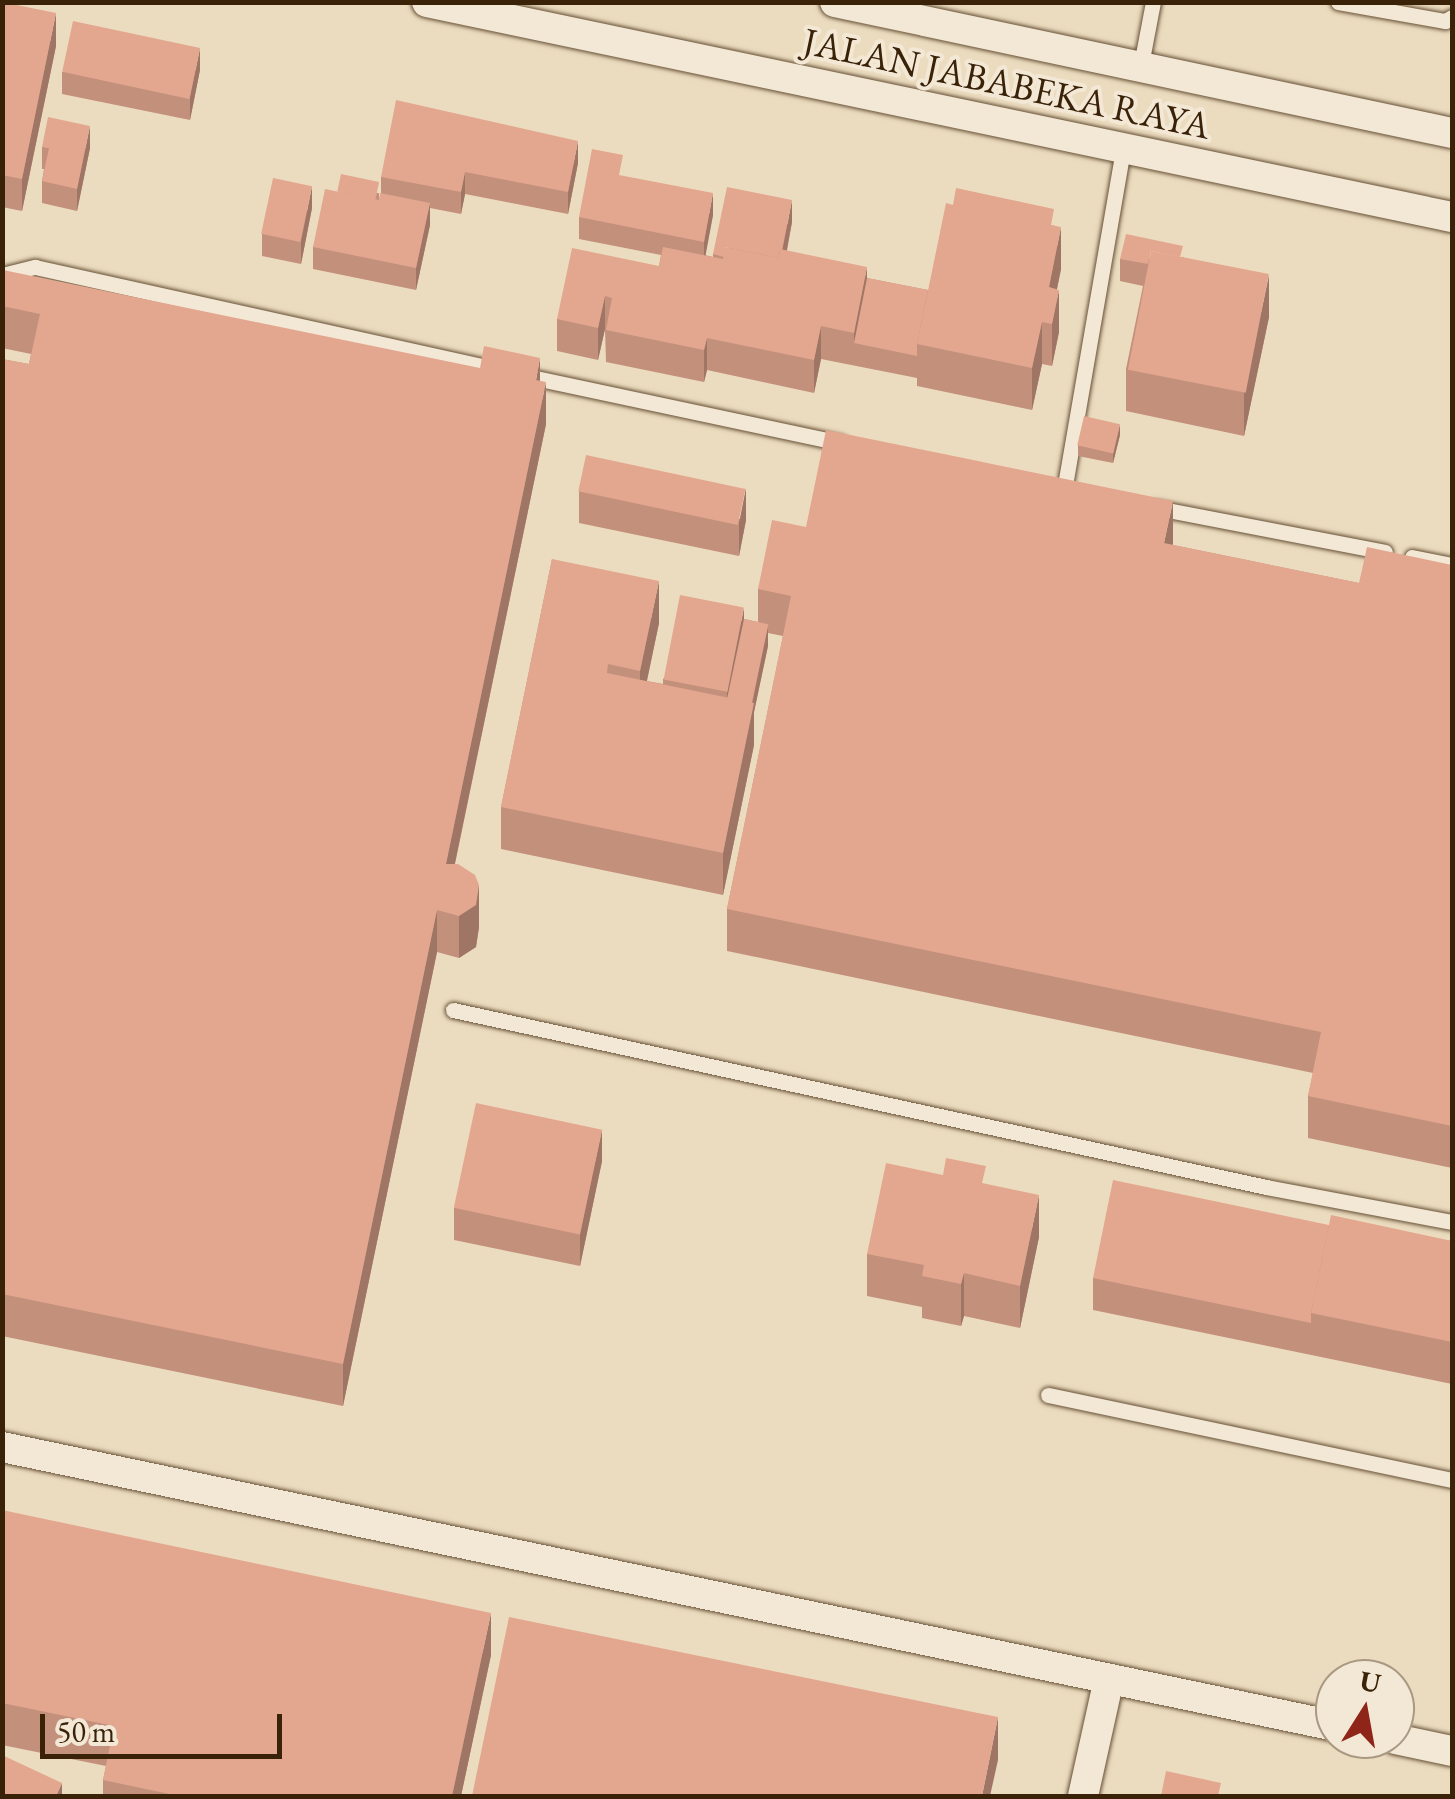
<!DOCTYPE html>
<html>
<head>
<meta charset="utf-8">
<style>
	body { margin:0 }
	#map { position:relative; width:1455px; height:1799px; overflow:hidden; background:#ecdcbf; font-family:"EB Garamond",serif }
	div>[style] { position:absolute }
	.roads { filter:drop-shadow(0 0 2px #665036) drop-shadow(0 0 2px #665036) }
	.service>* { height:15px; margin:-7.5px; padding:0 7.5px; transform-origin:7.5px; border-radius:7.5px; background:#f3e8d5 }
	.minor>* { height:30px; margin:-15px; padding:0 15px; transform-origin:15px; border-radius:15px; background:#f3e8d5 }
	.wall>* { inset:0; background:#c3907c }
	.shaded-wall>* { inset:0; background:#9f7565 }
	.building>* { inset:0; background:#e3a790; transform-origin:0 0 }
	span { translate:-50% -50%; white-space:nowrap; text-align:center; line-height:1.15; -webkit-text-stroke:8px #f3e8d5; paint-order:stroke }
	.street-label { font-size:38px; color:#3a2209 }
	.frame { position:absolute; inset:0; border:5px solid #3a2209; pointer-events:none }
	.north { position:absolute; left:1315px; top:1659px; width:100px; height:100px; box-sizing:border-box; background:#f3e8d5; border:2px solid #a99983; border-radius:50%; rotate:11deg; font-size:28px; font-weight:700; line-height:40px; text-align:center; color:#3a2209 }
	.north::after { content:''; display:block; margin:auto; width:35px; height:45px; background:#8f2418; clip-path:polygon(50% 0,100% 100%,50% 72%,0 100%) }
	.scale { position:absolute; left:40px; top:1714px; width:242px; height:45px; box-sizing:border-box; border:5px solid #3a2209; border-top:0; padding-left:12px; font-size:30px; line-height:35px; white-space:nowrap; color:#3a2209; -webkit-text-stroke:8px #f3e8d5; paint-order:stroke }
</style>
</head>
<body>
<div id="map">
	<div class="roads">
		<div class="service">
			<div style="left:1338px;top:2px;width:109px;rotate:10.1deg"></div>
			<div style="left:1445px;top:21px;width:8px;rotate:-30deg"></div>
			<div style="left:1140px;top:70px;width:69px;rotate:-79.2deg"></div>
			<div style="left:2px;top:275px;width:34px;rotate:-14deg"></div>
			<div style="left:35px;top:267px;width:474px;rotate:12.5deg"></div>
			<div style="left:521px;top:375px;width:326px;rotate:12deg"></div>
			<div style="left:1064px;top:491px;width:348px;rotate:-80.2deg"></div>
			<div style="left:1157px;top:508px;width:232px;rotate:10.9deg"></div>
			<div style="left:1412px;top:557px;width:41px;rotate:11.3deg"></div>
			<div style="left:453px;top:1010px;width:832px;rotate:12.28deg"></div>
			<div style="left:1266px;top:1187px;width:189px;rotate:10.7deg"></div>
			<div style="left:1048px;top:1395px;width:413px;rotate:11.9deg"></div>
		</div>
		<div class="minor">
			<div style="left:427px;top:2px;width:1047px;rotate:11.85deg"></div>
			<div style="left:835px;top:2px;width:631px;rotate:11.99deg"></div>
			<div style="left:2px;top:1447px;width:1362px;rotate:11.82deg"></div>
			<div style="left:1395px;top:1739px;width:58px;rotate:11.9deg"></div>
			<div style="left:1083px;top:1796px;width:120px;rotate:-77.5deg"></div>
		</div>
	</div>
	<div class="wall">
		<div style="clip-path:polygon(2px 2px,56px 46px,22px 211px,2px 207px)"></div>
		<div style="clip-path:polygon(200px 70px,190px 120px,62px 94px,62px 72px)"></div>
		<div style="clip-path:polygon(42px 147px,90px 148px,77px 211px,42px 203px,42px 181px,44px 169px,42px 169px)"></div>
		<div style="clip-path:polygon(578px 163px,568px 214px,465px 194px,461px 214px,430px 208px,430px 225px,416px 290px,313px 269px,313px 247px,338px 192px,379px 193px,379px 200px,381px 193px,381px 177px)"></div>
		<div style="clip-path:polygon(623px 176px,713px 215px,705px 255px,713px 257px,713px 254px,792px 222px,787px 251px,867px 278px,928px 290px,1054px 225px,1061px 269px,1057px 289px,1059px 332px,1052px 366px,1042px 364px,1032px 410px,917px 386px,917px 378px,821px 359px,814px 393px,707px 370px,704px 382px,606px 362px,605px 329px,598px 360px,557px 351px,557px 319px,659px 266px,661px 255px,579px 239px,579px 217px)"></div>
		<div style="clip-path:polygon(312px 208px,301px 264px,262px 256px,262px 234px)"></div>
		<div style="clip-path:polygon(1183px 257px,1269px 317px,1244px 436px,1126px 411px,1126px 369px,1143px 286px,1120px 281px,1120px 259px)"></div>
		<div style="clip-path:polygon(2px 272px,540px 381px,546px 424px,455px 864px,479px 927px,476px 947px,459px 958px,437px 952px,343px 1406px,2px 1336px,2px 359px,29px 364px,31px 354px,2px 348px)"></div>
		<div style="clip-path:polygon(1120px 435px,1113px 463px,1078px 456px,1078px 445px)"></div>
		<div style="clip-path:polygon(579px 491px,746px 520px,739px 556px,579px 523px)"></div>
		<div style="clip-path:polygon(806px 527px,1173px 545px,1359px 583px,1452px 565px,1452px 1168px,1308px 1138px,1308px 1096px,1313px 1073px,727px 951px,727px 909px,783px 636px,768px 633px,768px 646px,754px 712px,754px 745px,723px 895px,501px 849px,501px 807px,552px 559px,659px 623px,647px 681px,663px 684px,663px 679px,744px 619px,758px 622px,758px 589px)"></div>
		<div style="clip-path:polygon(602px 1161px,580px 1266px,454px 1240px,454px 1208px)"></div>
		<div style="clip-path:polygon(986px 1184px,1039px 1237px,1020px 1328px,964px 1316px,961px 1326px,922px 1318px,922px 1307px,867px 1296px,867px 1254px)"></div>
		<div style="clip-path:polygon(1329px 1225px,1452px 1241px,1452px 1384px,1093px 1310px,1093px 1278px)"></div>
		<div style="clip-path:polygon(2px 1510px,491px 1655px,461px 1796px,103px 1796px,103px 1780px,106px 1766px,2px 1745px)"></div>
	</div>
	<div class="shaded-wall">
		<div style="clip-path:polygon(56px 13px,56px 46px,22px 211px,22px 179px)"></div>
		<div style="clip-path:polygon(200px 48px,200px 70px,190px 120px,190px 98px)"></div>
		<div style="clip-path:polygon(90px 126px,90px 148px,77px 211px,77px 189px)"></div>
		<div style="clip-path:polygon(578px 141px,578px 163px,568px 214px,568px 192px)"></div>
		<div style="clip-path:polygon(465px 172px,465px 194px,461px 214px,461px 192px)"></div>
		<div style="clip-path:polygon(312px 186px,312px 208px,301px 264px,301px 242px)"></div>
		<div style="clip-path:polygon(713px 193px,713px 215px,704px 264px,704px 242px)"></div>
		<div style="clip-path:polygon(792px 200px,792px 222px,779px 290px,779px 268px)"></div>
		<div style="clip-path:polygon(430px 203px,430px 225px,416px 290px,416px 268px)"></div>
		<div style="clip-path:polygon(1061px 227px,1061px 269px,1050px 323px,1049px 287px)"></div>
		<div style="clip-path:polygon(867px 267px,867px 300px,854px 343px,854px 333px)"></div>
		<div style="clip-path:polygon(1269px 275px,1269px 317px,1244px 436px,1244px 394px)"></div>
		<div style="clip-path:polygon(1059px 290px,1059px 332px,1052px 366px,1052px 324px)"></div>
		<div style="clip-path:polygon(605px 296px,605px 329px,598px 360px,598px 328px)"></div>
		<div style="clip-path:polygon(1042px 322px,1042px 364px,1032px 410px,1032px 368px)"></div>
		<div style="clip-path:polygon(821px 326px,821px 359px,814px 393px,814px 360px)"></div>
		<div style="clip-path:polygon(707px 338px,707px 370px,704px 382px,704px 350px)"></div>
		<div style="clip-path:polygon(540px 358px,540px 400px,536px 380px)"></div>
		<div style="clip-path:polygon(546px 382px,546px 424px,446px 906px,446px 864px)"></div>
		<div style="clip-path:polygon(1120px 424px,1120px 435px,1113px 463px,1113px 452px)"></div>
		<div style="clip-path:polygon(746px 488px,746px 520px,739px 556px,739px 523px)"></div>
		<div style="clip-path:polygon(1173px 501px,1173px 544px,1164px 585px,1164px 543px)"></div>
		<div style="clip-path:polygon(659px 581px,659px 623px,640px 713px,640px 671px)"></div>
		<div style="clip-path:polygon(744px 608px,744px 641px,727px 703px,727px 693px)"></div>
		<div style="clip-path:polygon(768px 624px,768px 646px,754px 712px,754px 745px,723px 895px,723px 853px)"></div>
		<div style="clip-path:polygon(479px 885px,479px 927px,476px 947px,459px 958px,459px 916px)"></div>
		<div style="clip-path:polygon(437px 910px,437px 952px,343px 1406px,343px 1364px)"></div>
		<div style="clip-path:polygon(602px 1129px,602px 1161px,580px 1266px,580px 1234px)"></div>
		<div style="clip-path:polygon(1039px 1195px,1039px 1237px,1020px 1328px,1020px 1286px)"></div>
		<div style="clip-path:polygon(964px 1273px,964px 1316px,961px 1326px,961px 1284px)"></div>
		<div style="clip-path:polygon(491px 1613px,491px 1655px,461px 1796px,452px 1796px)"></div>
		<div style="clip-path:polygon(998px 1717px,998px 1760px,990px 1796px,982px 1796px)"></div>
		<div style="clip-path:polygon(62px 1783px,62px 1796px,56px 1796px)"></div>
	</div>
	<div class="building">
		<div style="clip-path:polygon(2px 2px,56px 13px,22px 179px,2px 175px)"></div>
		<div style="left:73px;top:21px;width:130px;height:52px;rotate:12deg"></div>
		<div style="clip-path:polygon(396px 100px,578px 141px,568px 192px,465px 172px,461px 192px,381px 177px)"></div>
		<div style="clip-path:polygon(48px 117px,90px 126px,77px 189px,42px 181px,49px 148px,42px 147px)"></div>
		<div style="clip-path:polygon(592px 149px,623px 155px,619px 175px,713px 193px,704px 242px,579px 217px)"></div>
		<div style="left:341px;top:174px;width:39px;height:18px;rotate:12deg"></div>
		<div style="left:273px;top:178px;width:40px;height:57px;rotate:12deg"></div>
		<div style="clip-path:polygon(727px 187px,792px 200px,782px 250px,780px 249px,779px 258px,725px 247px,724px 257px,713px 254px)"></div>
		<div style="clip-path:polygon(956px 188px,1054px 209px,1051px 225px,1061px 227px,1049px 287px,1059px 290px,1052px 324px,1042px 322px,1032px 368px,917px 344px,946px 203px,953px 205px)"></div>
		<div style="clip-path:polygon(325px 189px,379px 200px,380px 193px,430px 203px,416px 268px,313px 247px)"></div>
		<div style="clip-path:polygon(1126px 234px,1183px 246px,1180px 257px,1151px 251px,1148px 264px,1120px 259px)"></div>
		<div style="clip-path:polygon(663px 247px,723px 259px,725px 247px,779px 258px,780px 249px,867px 267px,854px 333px,821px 326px,814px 360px,707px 338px,704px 350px,606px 330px,612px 298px,605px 296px,598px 328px,557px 319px,572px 248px,659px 266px)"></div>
		<div style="left:1151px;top:251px;width:120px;height:121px;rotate:11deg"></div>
		<div style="clip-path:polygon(3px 270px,480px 368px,484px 346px,540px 358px,536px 380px,546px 382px,446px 864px,458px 864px,475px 875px,479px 885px,476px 905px,459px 916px,437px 910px,343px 1364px,2px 1294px,2px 359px,29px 364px,40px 314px,2px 306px)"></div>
		<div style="clip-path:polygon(867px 278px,928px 290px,917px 344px,917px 356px,854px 343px)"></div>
		<div style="left:1084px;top:416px;width:37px;height:30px;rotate:13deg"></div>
		<div style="clip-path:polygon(826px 430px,1173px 501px,1164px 543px,1359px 583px,1367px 547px,1452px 565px,1452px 1126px,1308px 1096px,1321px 1032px,727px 909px,791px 596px,758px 589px,772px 520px,806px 527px)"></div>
		<div style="left:586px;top:455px;width:163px;height:37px;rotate:12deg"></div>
		<div style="clip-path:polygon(552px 559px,659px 581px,640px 671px,608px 664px,607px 673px,754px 703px,723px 853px,501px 807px)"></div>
		<div style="left:680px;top:595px;width:65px;height:86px;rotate:11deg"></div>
		<div style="left:744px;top:619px;width:25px;height:81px;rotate:12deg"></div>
		<div style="left:476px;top:1103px;width:129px;height:107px;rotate:12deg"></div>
		<div style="clip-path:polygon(946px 1158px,986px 1166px,982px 1183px,1039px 1195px,1020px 1286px,964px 1273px,961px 1284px,922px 1276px,924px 1265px,867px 1254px,886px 1163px,943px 1175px)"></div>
		<div style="clip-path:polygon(1113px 1180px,1329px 1225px,1311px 1313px,1311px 1323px,1093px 1278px)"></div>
		<div style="clip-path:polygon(1331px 1215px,1452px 1241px,1452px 1342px,1311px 1313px)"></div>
		<div style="clip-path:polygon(2px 1510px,491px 1613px,452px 1796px,179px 1796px,103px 1780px,114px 1726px,2px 1703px)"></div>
		<div style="clip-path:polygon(509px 1617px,998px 1717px,982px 1796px,472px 1796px)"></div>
		<div style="clip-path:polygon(2px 1755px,62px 1783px,56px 1796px,2px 1796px)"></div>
		<div style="clip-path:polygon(1166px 1771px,1221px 1783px,1218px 1796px,1161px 1796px)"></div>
	</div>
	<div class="street-label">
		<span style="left:1007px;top:83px;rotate:12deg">JALAN JABABEKA RAYA</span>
	</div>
	<div class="frame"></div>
	<div class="north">U</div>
	<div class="scale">50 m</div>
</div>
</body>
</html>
